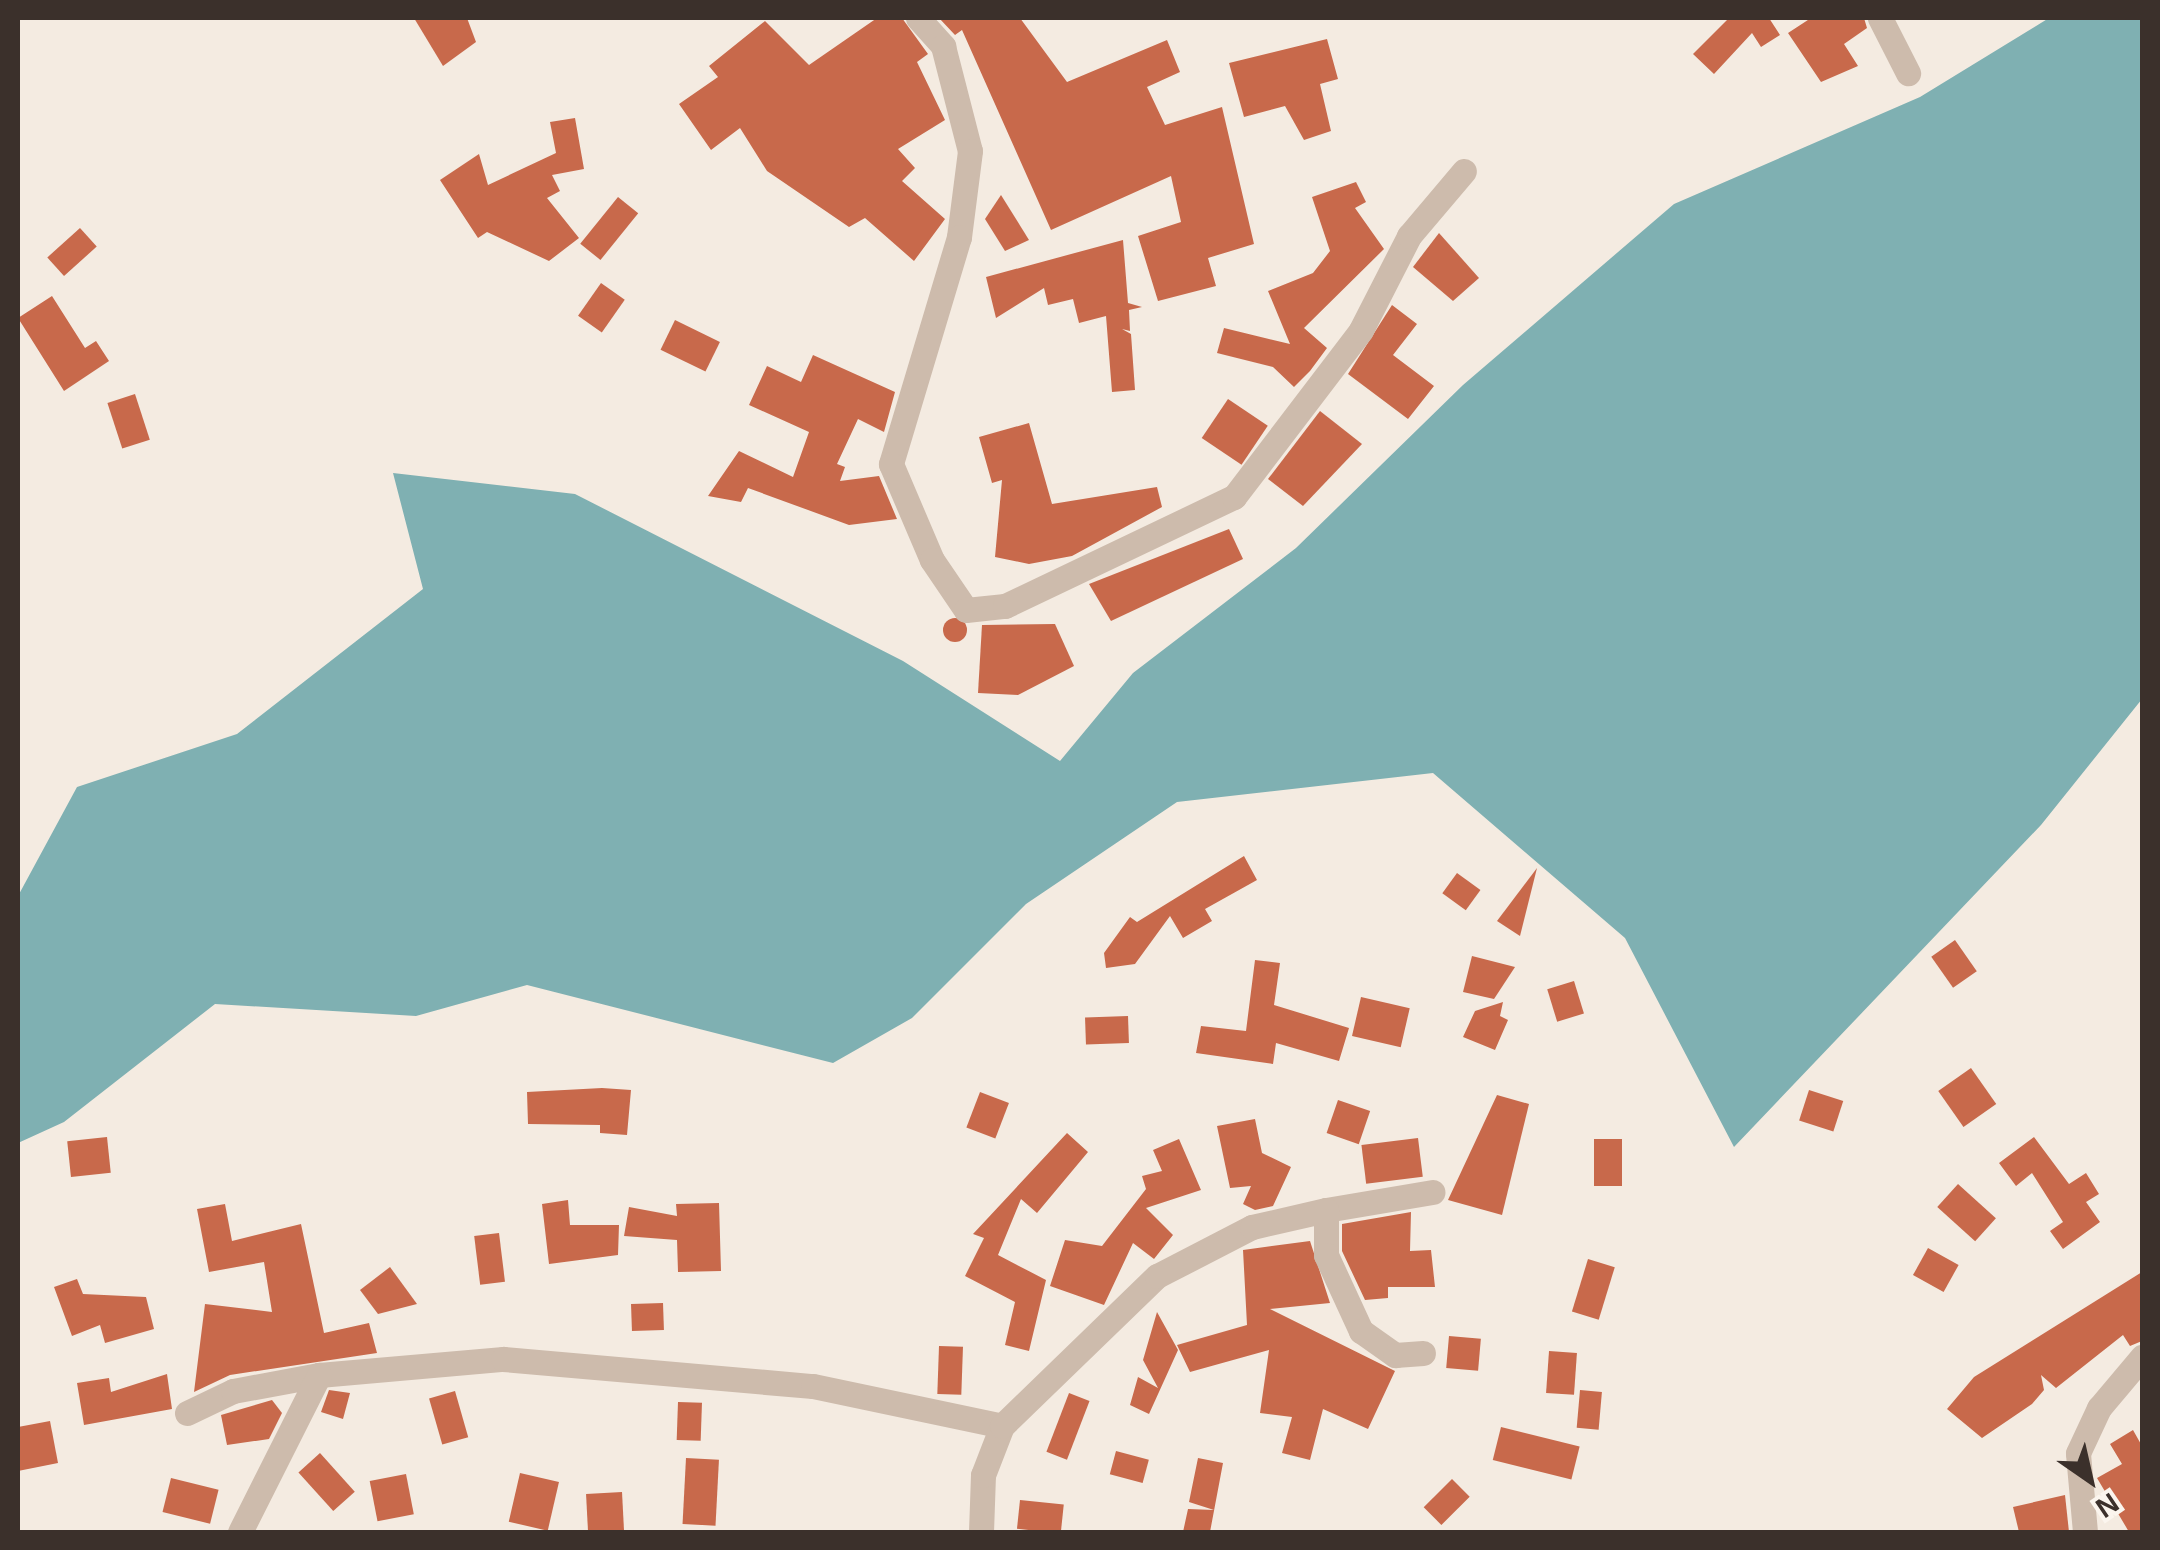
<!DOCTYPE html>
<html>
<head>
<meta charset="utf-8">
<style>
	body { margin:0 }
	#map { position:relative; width:2160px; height:1550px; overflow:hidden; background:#f4ebe1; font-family:Helvetica,sans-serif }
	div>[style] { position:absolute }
	.water>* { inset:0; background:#7fb0b2 }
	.building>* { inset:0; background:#c8694b; transform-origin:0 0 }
	.round { border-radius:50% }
	.minor>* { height:25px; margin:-12.5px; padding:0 12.5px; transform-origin:12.5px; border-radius:12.5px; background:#cdbbac }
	span { translate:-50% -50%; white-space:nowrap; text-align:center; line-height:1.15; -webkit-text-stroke:9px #fbf5ee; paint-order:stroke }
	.frame { position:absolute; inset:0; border:20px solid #3b302b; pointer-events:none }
	.north { position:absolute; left:2040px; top:1430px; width:100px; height:100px; -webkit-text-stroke:8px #fbf5ee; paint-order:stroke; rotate:146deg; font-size:28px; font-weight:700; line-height:40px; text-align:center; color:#3b302b }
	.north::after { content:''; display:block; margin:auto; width:35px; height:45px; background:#3b302b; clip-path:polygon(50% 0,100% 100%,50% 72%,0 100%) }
</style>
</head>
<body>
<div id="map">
	<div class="water">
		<div style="clip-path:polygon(2049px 18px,2142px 18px,2142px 699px,2041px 825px,1734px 1147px,1625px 938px,1433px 773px,1177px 802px,1026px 904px,912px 1018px,833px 1063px,527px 985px,416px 1016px,215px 1004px,64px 1122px,18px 1143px,18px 896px,77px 787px,237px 734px,423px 589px,393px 473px,575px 494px,903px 661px,1060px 761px,1133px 673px,1296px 548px,1463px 385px,1674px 204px,1920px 97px)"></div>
	</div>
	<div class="building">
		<div style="clip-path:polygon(414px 18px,467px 18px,476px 42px,443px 66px)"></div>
		<div style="clip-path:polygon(877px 18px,902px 18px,928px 54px,917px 62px,945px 120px,898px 149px,915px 168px,902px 181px,945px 219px,914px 261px,865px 218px,849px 227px,767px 171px,740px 128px,711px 150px,679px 104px,718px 77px,709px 66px,765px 21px,809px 65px)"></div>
		<div style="clip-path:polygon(939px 18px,1020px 18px,1067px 82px,1167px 40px,1180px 72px,1147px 87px,1165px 125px,1222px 107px,1254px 244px,1208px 258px,1216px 286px,1158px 301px,1138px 236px,1181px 222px,1171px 176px,1051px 230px,962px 30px,955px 35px)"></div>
		<div style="clip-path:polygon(1729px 18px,1769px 18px,1780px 35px,1761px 47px,1752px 33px,1714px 74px,1693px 54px)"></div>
		<div style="clip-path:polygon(1811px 18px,1864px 18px,1867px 28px,1844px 44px,1858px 66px,1821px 82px,1788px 33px)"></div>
		<div style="clip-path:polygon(1327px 39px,1338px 79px,1320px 84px,1331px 131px,1304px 140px,1285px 106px,1244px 117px,1229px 63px)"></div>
		<div style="clip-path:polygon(575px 118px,584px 169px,552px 175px,560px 191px,547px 198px,579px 238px,549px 261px,487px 232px,478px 238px,440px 180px,479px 154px,488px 185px,556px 153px,550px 122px)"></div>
		<div style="clip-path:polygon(1356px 182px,1366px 202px,1355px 208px,1384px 249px,1304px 328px,1327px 348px,1310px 371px,1294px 387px,1273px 367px,1217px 353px,1224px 328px,1290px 344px,1268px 291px,1313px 273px,1330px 251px,1312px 197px)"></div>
		<div style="clip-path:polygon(1001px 195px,1029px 240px,1005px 251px,985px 219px)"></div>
		<div style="left:618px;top:197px;width:26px;height:60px;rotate:39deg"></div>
		<div style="left:80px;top:228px;width:25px;height:44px;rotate:48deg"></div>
		<div style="clip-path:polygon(1439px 233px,1479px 278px,1453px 301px,1413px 267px)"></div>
		<div style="clip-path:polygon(1123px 240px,1128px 303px,1142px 307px,1129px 310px,1130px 331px,1122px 329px,1131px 334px,1135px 390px,1112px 392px,1106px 316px,1079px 323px,1073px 299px,1048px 305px,1044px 288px,996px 318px,986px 277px)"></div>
		<div style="left:601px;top:283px;width:29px;height:40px;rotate:35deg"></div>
		<div style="clip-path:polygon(52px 296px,85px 348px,96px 341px,109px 361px,64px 391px,18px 318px)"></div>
		<div style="clip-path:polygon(1392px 305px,1417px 324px,1393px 355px,1434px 386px,1408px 419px,1348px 374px)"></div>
		<div style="left:675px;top:320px;width:50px;height:33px;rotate:26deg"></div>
		<div style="clip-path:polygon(813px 355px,895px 392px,884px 432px,858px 419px,837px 464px,845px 467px,840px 481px,879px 476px,897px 519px,849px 525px,748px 488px,741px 502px,708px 496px,739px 451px,793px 477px,809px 432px,749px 405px,767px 366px,801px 382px)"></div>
		<div style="left:135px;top:394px;width:48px;height:29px;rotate:72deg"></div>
		<div style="left:1228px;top:399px;width:48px;height:47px;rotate:34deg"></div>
		<div style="clip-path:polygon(1320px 411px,1362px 444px,1303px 506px,1268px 479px)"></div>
		<div style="clip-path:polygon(1029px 423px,1052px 504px,1157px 487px,1162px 507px,1072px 556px,1029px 564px,995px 557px,1002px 480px,992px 483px,979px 437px)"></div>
		<div style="clip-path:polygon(1229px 529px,1243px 559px,1111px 621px,1089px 584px)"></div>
		<div class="round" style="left:943px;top:618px;width:24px;height:24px"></div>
		<div style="clip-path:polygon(1055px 624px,1074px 666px,1018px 695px,978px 693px,982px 625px)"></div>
		<div style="clip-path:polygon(1244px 856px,1257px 880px,1205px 909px,1212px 921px,1183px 938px,1170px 916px,1135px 964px,1106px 968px,1104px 953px,1130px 917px,1137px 922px)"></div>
		<div style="clip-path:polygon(1537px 868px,1520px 936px,1497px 921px)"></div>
		<div style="left:1457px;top:873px;width:29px;height:25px;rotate:36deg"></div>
		<div style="left:1955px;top:940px;width:38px;height:29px;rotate:55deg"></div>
		<div style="clip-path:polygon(1472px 956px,1515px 967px,1494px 999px,1463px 992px)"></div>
		<div style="clip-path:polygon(1255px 960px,1280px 963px,1274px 1005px,1349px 1028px,1339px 1061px,1276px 1043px,1273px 1064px,1196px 1053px,1201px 1026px,1246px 1031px)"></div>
		<div style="left:1574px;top:981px;width:34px;height:28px;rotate:73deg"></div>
		<div style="left:1361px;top:997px;width:50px;height:40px;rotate:13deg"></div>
		<div style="clip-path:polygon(1503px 1002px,1500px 1016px,1508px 1020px,1495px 1050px,1463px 1037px,1475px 1011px)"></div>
		<div style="left:1128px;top:1016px;width:27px;height:43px;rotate:88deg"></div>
		<div style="left:1971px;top:1068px;width:44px;height:40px;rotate:55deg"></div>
		<div style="clip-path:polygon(602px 1088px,631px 1090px,627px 1135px,600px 1133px,600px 1125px,528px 1124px,527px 1092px)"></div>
		<div style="left:1809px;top:1090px;width:36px;height:32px;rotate:18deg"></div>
		<div style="left:980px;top:1092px;width:31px;height:38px;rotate:21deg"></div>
		<div style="clip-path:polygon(1497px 1095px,1529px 1104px,1502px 1215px,1448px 1200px)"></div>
		<div style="left:1338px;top:1100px;width:34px;height:35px;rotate:19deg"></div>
		<div style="clip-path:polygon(1255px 1119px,1262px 1153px,1291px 1167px,1273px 1206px,1255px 1210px,1243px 1204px,1251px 1186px,1230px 1188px,1217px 1126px)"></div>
		<div style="clip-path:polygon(1067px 1133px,1088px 1152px,1037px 1213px,1021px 1199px,998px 1255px,1046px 1280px,1029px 1351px,1005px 1345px,1015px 1302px,965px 1276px,984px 1238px,973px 1234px)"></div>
		<div style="left:107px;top:1137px;width:36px;height:40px;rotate:84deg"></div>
		<div style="clip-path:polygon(2034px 1137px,2069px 1184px,2086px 1173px,2099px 1194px,2086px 1202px,2100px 1222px,2063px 1249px,2050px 1231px,2063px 1222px,2032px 1173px,2016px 1186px,1999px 1163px)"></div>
		<div style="left:1418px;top:1138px;width:39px;height:57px;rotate:83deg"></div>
		<div style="clip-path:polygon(1179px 1139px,1201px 1190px,1146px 1208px,1173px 1235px,1154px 1259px,1133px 1243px,1104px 1305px,1050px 1286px,1065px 1240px,1102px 1246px,1146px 1189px,1142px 1176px,1162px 1171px,1153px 1150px)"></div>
		<div style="left:1622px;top:1139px;width:47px;height:28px;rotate:90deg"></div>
		<div style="left:1958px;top:1184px;width:51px;height:31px;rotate:42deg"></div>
		<div style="clip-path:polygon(568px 1200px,570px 1225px,619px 1225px,618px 1255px,549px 1264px,542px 1204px)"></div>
		<div style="clip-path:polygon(719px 1203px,721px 1271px,678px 1272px,677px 1240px,624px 1236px,629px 1207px,677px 1216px,676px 1204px)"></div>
		<div style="clip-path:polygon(225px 1204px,232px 1241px,301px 1224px,324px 1333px,369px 1323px,377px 1353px,230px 1375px,194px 1392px,205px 1304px,272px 1312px,264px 1262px,209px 1272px,197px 1209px)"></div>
		<div style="clip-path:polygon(1411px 1212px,1410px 1251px,1431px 1250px,1435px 1287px,1388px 1287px,1388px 1298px,1365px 1300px,1342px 1251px,1342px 1224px)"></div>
		<div style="left:499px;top:1233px;width:49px;height:25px;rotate:83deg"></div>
		<div style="clip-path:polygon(1310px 1241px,1330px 1303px,1270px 1309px,1395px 1371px,1368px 1429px,1323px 1409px,1310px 1460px,1282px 1453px,1292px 1417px,1260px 1413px,1269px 1350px,1190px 1372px,1177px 1345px,1247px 1325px,1243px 1250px)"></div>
		<div style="left:1928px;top:1248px;width:35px;height:31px;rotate:29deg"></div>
		<div style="left:1588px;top:1259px;width:28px;height:55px;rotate:17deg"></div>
		<div style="clip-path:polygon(390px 1267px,417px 1304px,378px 1314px,360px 1290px)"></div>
		<div style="clip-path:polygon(2142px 1272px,2142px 1341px,2130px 1346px,2123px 1335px,2056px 1388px,2041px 1375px,2044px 1390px,2032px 1404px,1982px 1438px,1947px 1409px,1974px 1377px)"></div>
		<div style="clip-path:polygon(77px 1279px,83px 1294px,146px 1297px,154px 1329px,105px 1343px,100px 1325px,72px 1336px,54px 1287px)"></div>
		<div style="left:663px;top:1303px;width:27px;height:32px;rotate:88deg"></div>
		<div style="clip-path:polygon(1157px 1312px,1178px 1350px,1149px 1414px,1130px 1405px,1138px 1377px,1158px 1388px,1143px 1360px)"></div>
		<div style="left:1449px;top:1336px;width:32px;height:32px;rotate:5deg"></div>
		<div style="left:939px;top:1346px;width:24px;height:48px;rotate:2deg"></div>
		<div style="left:1549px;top:1351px;width:28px;height:42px;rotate:4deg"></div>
		<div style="clip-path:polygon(167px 1374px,172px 1409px,84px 1425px,77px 1383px,109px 1378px,111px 1392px)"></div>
		<div style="clip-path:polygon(329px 1390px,350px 1393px,343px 1419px,321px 1412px)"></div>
		<div style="left:1580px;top:1390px;width:22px;height:38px;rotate:5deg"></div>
		<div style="left:455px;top:1391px;width:48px;height:27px;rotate:74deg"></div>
		<div style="left:1069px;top:1393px;width:22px;height:63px;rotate:21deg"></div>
		<div style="clip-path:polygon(272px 1400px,282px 1413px,269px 1439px,227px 1445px,221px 1415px)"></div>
		<div style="left:678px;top:1402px;width:24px;height:38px;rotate:2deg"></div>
		<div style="clip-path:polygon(50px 1421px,58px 1463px,18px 1471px,18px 1427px)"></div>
		<div style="left:1501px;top:1427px;width:81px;height:34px;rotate:14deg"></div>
		<div style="clip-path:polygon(2133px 1430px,2142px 1446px,2142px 1532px,2129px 1532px,2097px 1478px,2122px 1464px,2110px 1444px)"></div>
		<div style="left:1116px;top:1451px;width:34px;height:24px;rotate:15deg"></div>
		<div style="left:320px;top:1453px;width:52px;height:29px;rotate:48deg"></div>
		<div style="left:686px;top:1458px;width:33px;height:66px;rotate:3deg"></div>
		<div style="clip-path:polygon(1198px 1458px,1223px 1463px,1210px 1532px,1183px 1532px,1188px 1509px,1214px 1510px,1189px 1502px)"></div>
		<div style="left:520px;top:1473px;width:40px;height:50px;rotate:13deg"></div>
		<div style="left:406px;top:1474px;width:41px;height:37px;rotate:79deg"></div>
		<div style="left:171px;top:1478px;width:49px;height:35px;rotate:14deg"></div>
		<div style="left:1452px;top:1479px;width:25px;height:40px;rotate:45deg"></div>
		<div style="left:622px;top:1492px;width:40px;height:36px;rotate:87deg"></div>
		<div style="clip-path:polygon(2065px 1495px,2069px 1532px,2019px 1532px,2013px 1507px)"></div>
		<div style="left:1020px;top:1500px;width:44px;height:29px;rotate:6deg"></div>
	</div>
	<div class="minor">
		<div style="left:918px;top:18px;width:38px;rotate:48deg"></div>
		<div style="left:943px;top:46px;width:108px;rotate:75.6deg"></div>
		<div style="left:970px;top:151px;width:87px;rotate:97.3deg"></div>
		<div style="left:959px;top:237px;width:237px;rotate:106.7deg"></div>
		<div style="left:891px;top:464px;width:104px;rotate:66.9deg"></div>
		<div style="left:932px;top:560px;width:60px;rotate:55.8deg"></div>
		<div style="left:966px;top:610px;width:39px;rotate:-6deg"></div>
		<div style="left:1005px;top:606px;width:254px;rotate:-25.5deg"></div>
		<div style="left:1234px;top:497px;width:210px;rotate:-52.7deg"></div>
		<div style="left:1361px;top:330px;width:106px;rotate:-62.9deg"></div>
		<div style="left:1409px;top:236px;width:85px;rotate:-49.8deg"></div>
		<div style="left:1880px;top:18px;width:62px;rotate:63deg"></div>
		<div style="left:1326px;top:1210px;width:108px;rotate:-9.6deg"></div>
		<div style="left:187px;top:1413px;width:51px;rotate:-25.6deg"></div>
		<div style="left:233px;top:1391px;width:87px;rotate:-10.5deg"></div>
		<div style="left:319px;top:1375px;width:185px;rotate:-5deg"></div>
		<div style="left:503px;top:1359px;width:311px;rotate:5deg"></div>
		<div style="left:813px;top:1386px;width:193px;rotate:11.9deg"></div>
		<div style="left:240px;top:1532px;width:176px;rotate:-63.3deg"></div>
		<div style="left:981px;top:1532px;width:57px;rotate:-88deg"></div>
		<div style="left:983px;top:1475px;width:53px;rotate:-68.8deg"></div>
		<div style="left:1002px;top:1426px;width:216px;rotate:-44.1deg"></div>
		<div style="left:1157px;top:1276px;width:107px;rotate:-27.3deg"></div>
		<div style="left:1252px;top:1227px;width:76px;rotate:-12.9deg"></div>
		<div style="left:1326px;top:1210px;width:45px;rotate:90deg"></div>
		<div style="left:1326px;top:1255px;width:84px;rotate:65.3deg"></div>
		<div style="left:1361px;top:1331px;width:42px;rotate:35.2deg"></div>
		<div style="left:1395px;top:1355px;width:28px;rotate:-4deg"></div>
		<div style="left:2085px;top:1532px;width:79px;rotate:-95.1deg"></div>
		<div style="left:2078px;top:1453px;width:50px;rotate:-65deg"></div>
		<div style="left:2099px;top:1408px;width:67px;rotate:-49.9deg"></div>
	</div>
	<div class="frame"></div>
	<div class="north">N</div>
</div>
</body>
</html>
